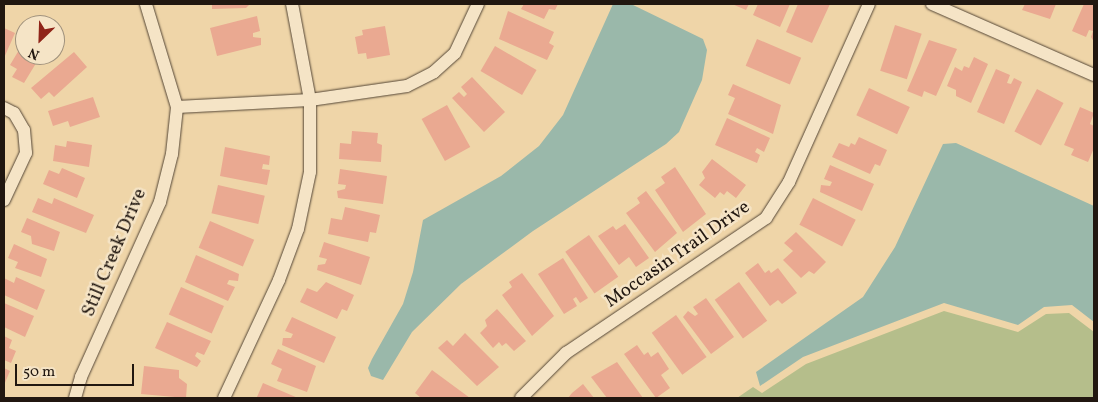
<!DOCTYPE html>
<html>
<head>
<meta charset="utf-8">
<style>
	body { margin:0 }
	#map { position:relative; width:1098px; height:402px; overflow:hidden; background:#efd5a8; font-family:Vollkorn,serif }
	div>[style] { position:absolute }
	.green>* { inset:0; background:#b5be8b }
	.water>* { inset:0; background:#9ab8aa }
	.building>* { inset:0; background:#eaa991; transform-origin:0 0 }
	.roads { filter:drop-shadow(0 0 1px #544636) drop-shadow(0 0 1px #544636) }
	.minor>* { height:12px; margin:-6px; padding:0 6px; transform-origin:6px; border-radius:6px; background:#f5e4c6 }
	span { translate:-50% -50%; white-space:nowrap; text-align:center; line-height:1.15; -webkit-text-stroke:5px #f5e4c6; paint-order:stroke }
	.street-label { font-size:19px; color:#211710 }
	.frame { position:absolute; inset:0; border:5px solid #211710; pointer-events:none }
	.north { position:absolute; left:15px; top:15px; width:50px; height:50px; box-sizing:border-box; background:#f5e4c6; border:1px solid #a0927d; border-radius:50%; rotate:204deg; font-size:14px; font-weight:700; line-height:20px; text-align:center; color:#211710 }
	.north::after { content:''; display:block; margin:auto; width:18px; height:22px; background:#8f2418; clip-path:polygon(50% 0,100% 100%,50% 72%,0 100%) }
	.scale { position:absolute; left:15px; top:364px; width:119px; height:22px; box-sizing:border-box; border:2px solid #211710; border-top:0; padding-left:6px; font-size:15px; line-height:18px; white-space:nowrap; color:#211710; -webkit-text-stroke:4px #f5e4c6; paint-order:stroke }
</style>
</head>
<body>
<div id="map">
	<div class="green">
		<div style="clip-path:polygon(944px 311px,1018px 332px,1046px 314px,1069px 313px,1094px 332px,1094px 398px,737px 398px,753px 387px,762px 393px,806px 364px)"></div>
	</div>
	<div class="water">
		<div style="clip-path:polygon(613px 4px,631px 4px,703px 39px,707px 50px,702px 80px,679px 132px,666px 144px,533px 231px,461px 284px,412px 332px,383px 380px,371px 376px,368px 368px,372px 359px,403px 304px,413px 272px,423px 220px,501px 176px,539px 146px,563px 115px)"></div>
		<div style="clip-path:polygon(956px 143px,1094px 206px,1094px 322px,1072px 305px,1044px 307px,1018px 325px,944px 303px,803px 357px,760px 386px,756px 372px,863px 297px,895px 247px,943px 144px)"></div>
	</div>
	<div class="building">
		<div style="clip-path:polygon(212px 4px,249px 4px,249px 5px,246px 8px,212px 9px)"></div>
		<div style="clip-path:polygon(524px 4px,558px 4px,555px 10px,549px 9px,544px 19px,521px 9px)"></div>
		<div style="clip-path:polygon(732px 4px,749px 4px,746px 10px)"></div>
		<div style="clip-path:polygon(758px 4px,790px 4px,780px 27px,753px 15px)"></div>
		<div style="clip-path:polygon(798px 4px,830px 4px,812px 43px,786px 32px)"></div>
		<div style="clip-path:polygon(1025px 4px,1056px 4px,1050px 19px,1022px 10px)"></div>
		<div style="clip-path:polygon(1084px 4px,1094px 4px,1094px 42px,1091px 37px,1093px 31px,1089px 30px,1086px 37px,1072px 31px)"></div>
		<div style="clip-path:polygon(508px 11px,554px 32px,549px 43px,554px 46px,547px 60px,499px 39px)"></div>
		<div style="clip-path:polygon(257px 16px,260px 31px,253px 33px,253px 37px,261px 38px,261px 45px,217px 56px,210px 28px)"></div>
		<div style="left:895px;top:25px;width:28px;height:48px;rotate:18deg"></div>
		<div style="clip-path:polygon(385px 26px,390px 55px,367px 59px,366px 53px,358px 54px,355px 37px,363px 35px,362px 30px)"></div>
		<div style="clip-path:polygon(4px 28px,15px 33px,4px 58px)"></div>
		<div style="left:757px;top:39px;width:48px;height:29px;rotate:23deg"></div>
		<div style="clip-path:polygon(25px 40px,25px 55px,41px 55px,24px 83px,12px 77px,17px 69px,10px 65px)"></div>
		<div style="clip-path:polygon(929px 40px,957px 49px,936px 96px,924px 91px,922px 97px,907px 91px)"></div>
		<div style="left:495px;top:46px;width:48px;height:29px;rotate:30deg"></div>
		<div style="clip-path:polygon(74px 52px,87px 67px,54px 97px,49px 92px,41px 99px,31px 88px)"></div>
		<div style="clip-path:polygon(974px 57px,988px 64px,971px 103px,956px 96px,956px 90px,947px 86px,955px 67px,962px 71px,964px 66px,969px 68px)"></div>
		<div style="clip-path:polygon(996px 69px,1010px 75px,1007px 83px,1011px 84px,1014px 78px,1022px 82px,1004px 124px,977px 112px)"></div>
		<div style="clip-path:polygon(472px 77px,505px 112px,484px 132px,452px 98px,459px 92px,464px 97px,467px 94px,461px 87px)"></div>
		<div style="clip-path:polygon(733px 84px,781px 105px,773px 134px,728px 114px,735px 98px,728px 95px)"></div>
		<div style="left:869px;top:88px;width:45px;height:30px;rotate:25deg"></div>
		<div style="left:1037px;top:89px;width:30px;height:48px;rotate:28deg"></div>
		<div style="clip-path:polygon(93px 97px,100px 117px,70px 127px,68px 121px,53px 126px,48px 111px)"></div>
		<div style="left:447px;top:105px;width:48px;height:29px;rotate:61deg"></div>
		<div style="clip-path:polygon(1080px 107px,1094px 113px,1090px 124px,1094px 126px,1094px 148px,1088px 162px,1071px 155px,1074px 149px,1064px 145px)"></div>
		<div style="clip-path:polygon(727px 118px,770px 138px,764px 152px,757px 148px,755px 152px,760px 155px,757px 163px,715px 145px)"></div>
		<div style="clip-path:polygon(352px 131px,378px 133px,377px 143px,382px 145px,381px 162px,339px 159px,340px 143px,351px 144px)"></div>
		<div style="clip-path:polygon(859px 137px,887px 150px,880px 166px,875px 164px,870px 174px,832px 157px,839px 143px,849px 147px,851px 143px,855px 145px)"></div>
		<div style="clip-path:polygon(67px 141px,92px 145px,89px 167px,53px 161px,55px 145px,66px 147px)"></div>
		<div style="clip-path:polygon(225px 147px,270px 156px,269px 165px,263px 164px,262px 169px,270px 170px,267px 185px,220px 176px)"></div>
		<div style="clip-path:polygon(712px 159px,746px 185px,736px 198px,727px 191px,724px 195px,720px 192px,715px 198px,699px 185px,705px 178px,702px 172px)"></div>
		<div style="clip-path:polygon(830px 165px,874px 184px,862px 211px,820px 192px,821px 185px,830px 186px,832px 182px,824px 179px)"></div>
		<div style="clip-path:polygon(675px 167px,706px 214px,683px 232px,655px 190px,665px 183px,661px 177px)"></div>
		<div style="clip-path:polygon(62px 168px,85px 178px,77px 198px,43px 184px,49px 170px,59px 174px)"></div>
		<div style="clip-path:polygon(340px 169px,387px 176px,383px 204px,338px 198px,337px 191px,345px 189px,346px 185px,338px 184px)"></div>
		<div style="left:218px;top:185px;width:48px;height:29px;rotate:13deg"></div>
		<div style="clip-path:polygon(646px 191px,677px 233px,655px 252px,626px 213px,640px 203px,637px 198px)"></div>
		<div style="clip-path:polygon(38px 198px,52px 204px,54px 198px,94px 215px,86px 233px,32px 212px)"></div>
		<div style="left:813px;top:198px;width:48px;height:30px;rotate:27deg"></div>
		<div style="clip-path:polygon(345px 207px,380px 215px,376px 233px,370px 232px,368px 242px,328px 234px,331px 218px,342px 220px)"></div>
		<div style="clip-path:polygon(27px 218px,60px 232px,54px 251px,32px 244px,31px 236px,21px 232px)"></div>
		<div style="left:210px;top:221px;width:48px;height:29px;rotate:23deg"></div>
		<div style="clip-path:polygon(625px 224px,649px 258px,636px 267px,629px 257px,619px 265px,598px 236px,613px 226px,616px 230px)"></div>
		<div style="clip-path:polygon(796px 232px,826px 262px,814px 274px,809px 271px,801px 278px,783px 260px,793px 251px,784px 243px)"></div>
		<div style="left:589px;top:235px;width:51px;height:29px;rotate:55deg"></div>
		<div style="clip-path:polygon(324px 242px,370px 257px,361px 285px,317px 270px,318px 265px,325px 264px,327px 259px,319px 257px)"></div>
		<div style="clip-path:polygon(14px 244px,47px 259px,41px 277px,15px 268px,18px 262px,8px 258px)"></div>
		<div style="clip-path:polygon(196px 255px,239px 274px,238px 281px,229px 280px,227px 284px,235px 287px,228px 301px,185px 282px)"></div>
		<div style="clip-path:polygon(563px 258px,588px 298px,580px 303px,576px 297px,573px 299px,577px 306px,564px 314px,538px 274px)"></div>
		<div style="clip-path:polygon(758px 263px,765px 273px,769px 270px,771px 273px,778px 268px,797px 293px,782px 304px,778px 300px,770px 306px,745px 273px)"></div>
		<div style="clip-path:polygon(522px 273px,554px 316px,532px 336px,502px 295px,512px 287px,509px 282px)"></div>
		<div style="clip-path:polygon(16px 277px,45px 290px,37px 310px,4px 295px,4px 278px,14px 283px)"></div>
		<div style="clip-path:polygon(326px 282px,354px 295px,347px 311px,342px 309px,337px 319px,300px 302px,307px 288px,317px 292px)"></div>
		<div style="left:739px;top:282px;width:48px;height:30px;rotate:54deg"></div>
		<div style="left:181px;top:287px;width:47px;height:30px;rotate:24deg"></div>
		<div style="clip-path:polygon(706px 298px,734px 337px,711px 354px,683px 317px,688px 311px,695px 316px,698px 314px,693px 307px)"></div>
		<div style="clip-path:polygon(4px 303px,34px 316px,25px 337px,4px 327px)"></div>
		<div style="clip-path:polygon(497px 309px,526px 341px,514px 351px,506px 343px,502px 346px,499px 342px,493px 348px,480px 333px,487px 326px,485px 320px)"></div>
		<div style="left:676px;top:315px;width:52px;height:30px;rotate:54deg"></div>
		<div style="clip-path:polygon(292px 317px,336px 337px,324px 363px,282px 345px,283px 338px,291px 338px,293px 334px,285px 331px)"></div>
		<div style="clip-path:polygon(167px 322px,211px 341px,204px 355px,197px 352px,195px 356px,201px 361px,197px 367px,155px 348px)"></div>
		<div style="clip-path:polygon(465px 333px,499px 367px,477px 386px,438px 348px,447px 340px,453px 346px)"></div>
		<div style="clip-path:polygon(4px 336px,12px 340px,9px 348px,16px 351px,11px 363px,4px 360px)"></div>
		<div style="clip-path:polygon(637px 345px,644px 355px,648px 352px,651px 357px,658px 352px,669px 369px,661px 375px,670px 388px,656px 398px,624px 354px)"></div>
		<div style="clip-path:polygon(278px 349px,316px 366px,307px 392px,277px 381px,282px 369px,271px 364px)"></div>
		<div style="clip-path:polygon(617px 362px,643px 398px,607px 398px,591px 377px)"></div>
		<div style="clip-path:polygon(144px 366px,179px 370px,179px 378px,187px 384px,186px 398px,141px 394px)"></div>
		<div style="clip-path:polygon(4px 368px,10px 371px,4px 385px)"></div>
		<div style="clip-path:polygon(432px 370px,470px 398px,421px 398px,415px 393px)"></div>
		<div style="clip-path:polygon(263px 383px,298px 398px,260px 398px,257px 397px)"></div>
		<div style="clip-path:polygon(583px 384px,594px 398px,568px 398px,572px 393px)"></div>
	</div>
	<div class="roads">
		<div class="minor">
			<div style="left:932px;top:4px;width:177px;rotate:23.7deg"></div>
			<div style="left:177px;top:107px;width:133px;rotate:-3deg"></div>
			<div style="left:310px;top:100px;width:98px;rotate:-8.2deg"></div>
			<div style="left:407px;top:86px;width:30px;rotate:-27deg"></div>
			<div style="left:434px;top:72px;width:28px;rotate:-42deg"></div>
			<div style="left:455px;top:53px;width:54px;rotate:-64.9deg"></div>
			<div style="left:4px;top:108px;width:11px;rotate:27deg"></div>
			<div style="left:14px;top:113px;width:20px;rotate:60deg"></div>
			<div style="left:24px;top:130px;width:23px;rotate:85deg"></div>
			<div style="left:26px;top:153px;width:52px;rotate:115.1deg"></div>
			<div style="left:75px;top:398px;width:22px;rotate:-74deg"></div>
			<div style="left:81px;top:377px;width:192px;rotate:-65.7deg"></div>
			<div style="left:160px;top:202px;width:49px;rotate:-76deg"></div>
			<div style="left:172px;top:154px;width:47px;rotate:-83.9deg"></div>
			<div style="left:177px;top:107px;width:108px;rotate:-106.8deg"></div>
			<div style="left:224px;top:398px;width:130px;rotate:-65deg"></div>
			<div style="left:279px;top:280px;width:54px;rotate:-69.6deg"></div>
			<div style="left:298px;top:229px;width:58px;rotate:-78.1deg"></div>
			<div style="left:310px;top:172px;width:72px;rotate:-90deg"></div>
			<div style="left:310px;top:100px;width:98px;rotate:-100.6deg"></div>
			<div style="left:521px;top:398px;width:64px;rotate:-45deg"></div>
			<div style="left:566px;top:353px;width:241px;rotate:-34deg"></div>
			<div style="left:766px;top:218px;width:43px;rotate:-57.4deg"></div>
			<div style="left:789px;top:182px;width:195px;rotate:-65.8deg"></div>
		</div>
	</div>
	<div class="street-label">
		<span style="left:115px;top:253px;rotate:-67deg">Still Creek Drive</span>
		<span style="left:678px;top:255px;rotate:-35deg">Moccasin Trail Drive</span>
	</div>
	<div class="frame"></div>
	<div class="north">N</div>
	<div class="scale">50 m</div>
</div>
</body>
</html>
